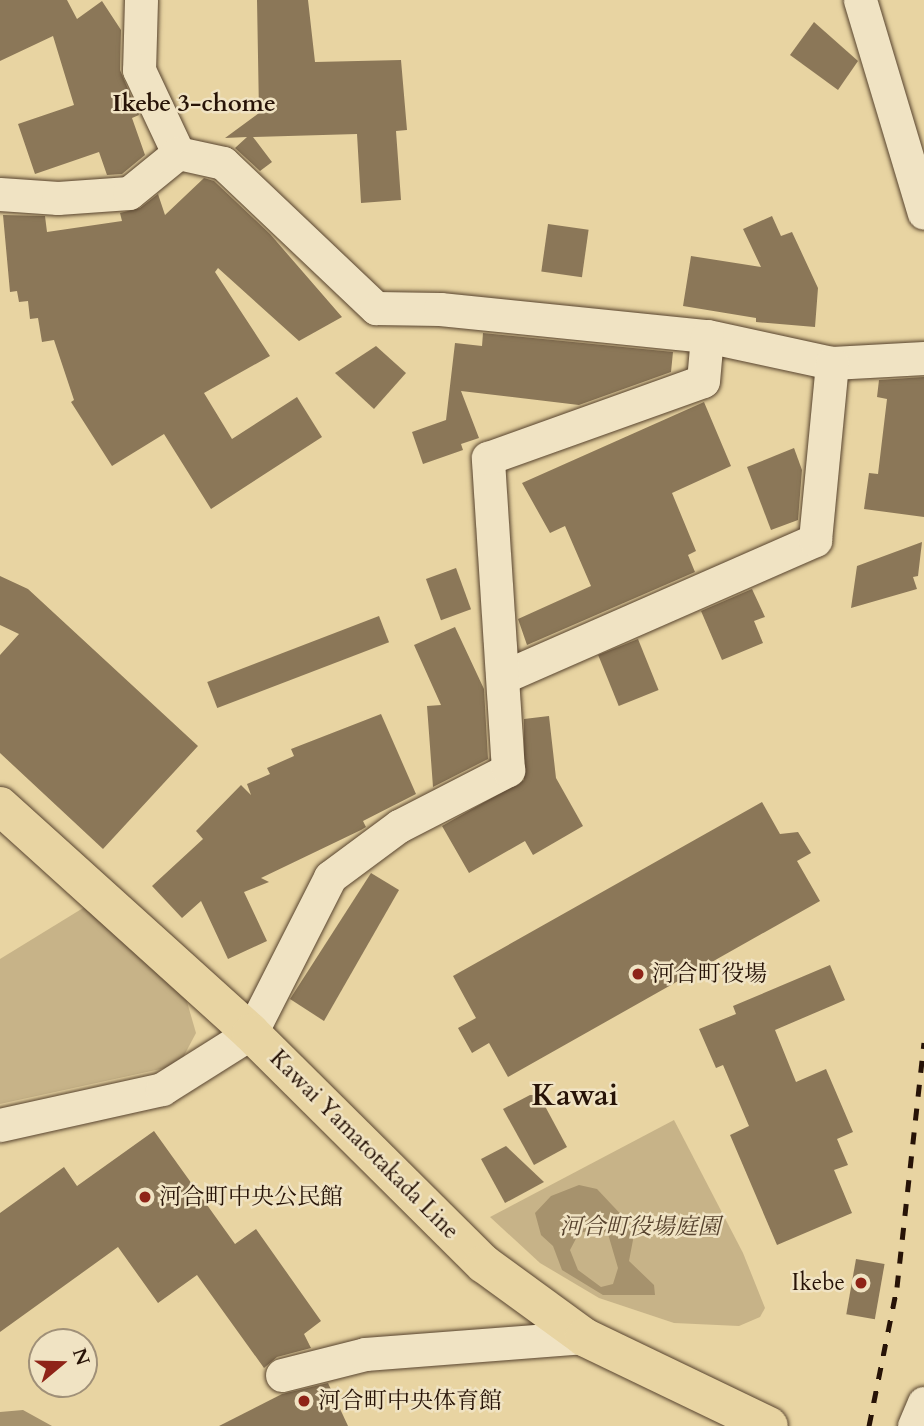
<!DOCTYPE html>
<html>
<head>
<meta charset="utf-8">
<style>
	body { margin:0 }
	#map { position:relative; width:924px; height:1426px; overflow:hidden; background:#e8d4a2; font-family:Cardo,"Noto Serif JP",serif }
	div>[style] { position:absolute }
	.green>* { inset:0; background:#c7b388 }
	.water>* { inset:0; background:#a6926d }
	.building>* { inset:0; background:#8b7758; transform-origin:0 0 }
	.roads { filter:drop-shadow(0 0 2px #57432e) drop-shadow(0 0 2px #57432e) }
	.minor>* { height:33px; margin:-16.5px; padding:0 16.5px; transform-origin:16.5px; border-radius:16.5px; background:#f0e3c3 }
	.major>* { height:38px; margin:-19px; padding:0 19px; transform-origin:19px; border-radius:19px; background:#e8d4a2 }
	.rail>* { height:5px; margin-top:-2.5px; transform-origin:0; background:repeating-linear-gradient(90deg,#271307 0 12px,transparent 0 24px) }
	.dots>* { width:19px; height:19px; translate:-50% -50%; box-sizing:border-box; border:4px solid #f0e3c3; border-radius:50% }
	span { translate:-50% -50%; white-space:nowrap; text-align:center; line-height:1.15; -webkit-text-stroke:5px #f0e3c3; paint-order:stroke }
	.poi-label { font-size:23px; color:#271307 }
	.left { translate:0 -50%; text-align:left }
	.right { translate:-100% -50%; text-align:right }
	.street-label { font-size:23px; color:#271307 }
	.park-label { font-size:23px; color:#57432e; font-style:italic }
	.neighbourhood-label { font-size:24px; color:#271307; font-weight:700 }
	.district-label { font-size:30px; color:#271307; font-weight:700 }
	.north { position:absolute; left:28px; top:1328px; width:70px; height:70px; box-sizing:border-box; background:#f0e3c3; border:2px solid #a09078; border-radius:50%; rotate:71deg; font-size:19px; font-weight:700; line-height:28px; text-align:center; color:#271307 }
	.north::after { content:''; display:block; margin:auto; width:24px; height:32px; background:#8f2418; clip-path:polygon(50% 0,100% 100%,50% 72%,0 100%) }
</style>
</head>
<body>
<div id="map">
	<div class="green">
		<div style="clip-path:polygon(88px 905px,185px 995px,196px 1033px,179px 1065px,0 1104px,0 959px)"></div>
		<div style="clip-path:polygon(674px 1120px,743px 1253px,765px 1308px,760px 1317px,739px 1326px,674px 1323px,599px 1298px,540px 1263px,490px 1217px)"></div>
	</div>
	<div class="water">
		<div style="clip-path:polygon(evenodd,579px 1185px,597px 1189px,628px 1222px,633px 1240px,629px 1261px,654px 1285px,655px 1295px,603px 1295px,562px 1270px,553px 1246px,541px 1235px,535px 1213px,551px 1196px,579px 1185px,599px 1229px,608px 1234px,618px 1268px,613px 1284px,601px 1287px,578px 1270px,570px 1250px,579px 1233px,599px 1229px)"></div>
		<div style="clip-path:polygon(23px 1410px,52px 1426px,0 1426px,0 1412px)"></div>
	</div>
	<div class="building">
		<div style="clip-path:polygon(0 0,67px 0,77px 19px,102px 1px,121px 30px,120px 70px,139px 115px,132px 118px,145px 155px,122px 174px,107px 175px,99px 152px,35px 174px,18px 124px,74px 105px,53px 36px,0 61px)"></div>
		<div style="clip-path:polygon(257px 0,308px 0,315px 62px,401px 60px,407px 130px,396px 131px,401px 200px,361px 203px,357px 134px,253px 137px,272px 162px,260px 171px,235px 148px,247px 137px,225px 138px,259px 113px)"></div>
		<div style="clip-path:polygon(814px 22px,858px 61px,838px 90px,790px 55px)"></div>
		<div style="clip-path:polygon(204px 178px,214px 181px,270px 234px,342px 317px,299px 341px,218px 268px,215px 272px,270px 356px,204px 393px,232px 439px,297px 397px,322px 437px,211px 509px,164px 434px,112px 466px,71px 402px,74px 400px,54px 340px,42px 342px,38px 318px,30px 319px,28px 301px,19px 302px,17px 291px,10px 292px,3px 215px,45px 216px,47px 232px,122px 221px,120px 213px,140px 208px,158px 194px,165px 215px)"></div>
		<div style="clip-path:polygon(772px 216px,781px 236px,792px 232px,818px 288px,815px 327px,756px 322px,756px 318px,683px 306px,691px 256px,761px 267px,743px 229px)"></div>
		<div style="left:548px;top:224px;width:41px;height:48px;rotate:8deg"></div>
		<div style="clip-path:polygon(483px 333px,673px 352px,671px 372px,579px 405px,461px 391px,479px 438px,461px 444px,463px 450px,423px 464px,412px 432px,446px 420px,455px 343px,482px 346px)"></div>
		<div style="clip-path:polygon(376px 346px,406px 373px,374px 409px,335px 373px)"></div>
		<div style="clip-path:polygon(924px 377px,924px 517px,864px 509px,869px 473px,878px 474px,887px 399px,877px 397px,879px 380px)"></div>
		<div style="clip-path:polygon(704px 402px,731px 466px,672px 493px,696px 551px,688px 555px,695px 572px,527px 645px,518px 619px,591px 586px,565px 526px,550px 533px,522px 483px)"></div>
		<div style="clip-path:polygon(794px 448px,802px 470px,798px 520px,771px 530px,747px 467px)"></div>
		<div style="clip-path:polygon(922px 542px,918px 576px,913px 577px,917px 589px,851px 608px,857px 566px)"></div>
		<div style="left:456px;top:568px;width:44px;height:32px;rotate:70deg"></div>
		<div style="clip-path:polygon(0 576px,28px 589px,198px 746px,103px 849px,0 753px,0 655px,19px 634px,0 625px)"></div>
		<div style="clip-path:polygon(752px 589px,765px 617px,754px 621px,763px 643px,722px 660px,701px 611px)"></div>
		<div style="left:379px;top:616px;width:28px;height:184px;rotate:69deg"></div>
		<div style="clip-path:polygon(455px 627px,484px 689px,488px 759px,433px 787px,427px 706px,441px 705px,414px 645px)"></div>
		<div style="left:638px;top:639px;width:55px;height:43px;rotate:68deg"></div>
		<div style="clip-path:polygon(381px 714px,416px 794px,363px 821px,366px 827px,361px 830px,261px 878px,269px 882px,244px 892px,267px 941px,228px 959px,201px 901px,182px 918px,152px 886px,203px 839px,196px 831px,241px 785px,251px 795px,247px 784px,270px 774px,267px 768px,294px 756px,291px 749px)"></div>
		<div style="clip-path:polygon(549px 716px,556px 778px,583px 826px,533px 855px,525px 841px,469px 873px,442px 826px,524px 780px,524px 719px)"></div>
		<div style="clip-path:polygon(762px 802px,780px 834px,798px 832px,811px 853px,797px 861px,820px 901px,508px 1077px,489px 1043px,472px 1053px,458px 1028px,476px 1018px,453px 976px)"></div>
		<div style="clip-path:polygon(371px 873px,399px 890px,324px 1021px,290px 999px)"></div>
		<div style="clip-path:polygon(830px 965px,845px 1000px,775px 1030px,796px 1082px,826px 1069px,853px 1132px,837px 1139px,848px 1165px,834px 1170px,852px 1213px,777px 1245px,730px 1135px,749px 1126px,723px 1065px,716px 1068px,699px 1029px,736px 1014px,733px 1006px)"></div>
		<div style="clip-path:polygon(530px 1095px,539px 1095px,567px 1147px,534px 1165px,503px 1109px)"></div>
		<div style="clip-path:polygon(154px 1131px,235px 1244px,256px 1229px,321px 1321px,304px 1334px,311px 1348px,277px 1357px,264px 1368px,197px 1275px,158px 1303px,118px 1247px,0 1332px,0 1213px,64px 1167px,77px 1186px)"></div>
		<div style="clip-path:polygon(506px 1146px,544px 1182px,505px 1203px,481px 1159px)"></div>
		<div style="left:856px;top:1259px;width:29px;height:56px;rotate:10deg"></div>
		<div style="clip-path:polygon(328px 1383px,348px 1426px,219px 1426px,282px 1394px)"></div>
	</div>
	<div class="roads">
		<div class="minor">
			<div style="left:141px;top:0;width:70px;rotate:91.6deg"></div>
			<div style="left:139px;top:70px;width:92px;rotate:64.8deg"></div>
			<div style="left:860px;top:0;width:222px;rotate:73.3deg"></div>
			<div style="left:0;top:194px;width:58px;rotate:3.9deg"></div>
			<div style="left:58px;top:198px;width:71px;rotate:-4deg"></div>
			<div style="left:129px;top:193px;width:63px;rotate:-39.2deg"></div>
			<div style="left:178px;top:153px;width:46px;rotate:12.5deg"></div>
			<div style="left:223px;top:163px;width:211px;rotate:43.5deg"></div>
			<div style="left:376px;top:308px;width:64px;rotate:0.9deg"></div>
			<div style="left:440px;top:309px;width:268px;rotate:5.8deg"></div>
			<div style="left:707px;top:336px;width:128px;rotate:12.2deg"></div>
			<div style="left:832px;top:363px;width:92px;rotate:-3.1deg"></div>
			<div style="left:503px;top:677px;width:341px;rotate:-23.7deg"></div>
			<div style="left:815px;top:540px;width:178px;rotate:-84.5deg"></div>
			<div style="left:0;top:1125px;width:166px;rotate:-12.5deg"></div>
			<div style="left:162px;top:1089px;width:105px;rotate:-32.2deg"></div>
			<div style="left:251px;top:1033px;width:175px;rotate:-63.1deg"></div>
			<div style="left:330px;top:877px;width:86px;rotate:-36.5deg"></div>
			<div style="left:399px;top:826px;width:123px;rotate:-27.2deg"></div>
			<div style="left:508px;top:770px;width:313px;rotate:-93.7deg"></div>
			<div style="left:488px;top:458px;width:228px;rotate:-19.7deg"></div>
			<div style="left:703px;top:381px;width:45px;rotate:-84.9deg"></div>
			<div style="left:282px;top:1375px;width:86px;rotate:-14.2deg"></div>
			<div style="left:365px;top:1354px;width:220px;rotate:-4.4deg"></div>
			<div style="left:914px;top:1426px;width:25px;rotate:-67deg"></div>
		</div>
		<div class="major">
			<div style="left:0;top:806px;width:338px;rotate:42.1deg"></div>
			<div style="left:251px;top:1033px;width:328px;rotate:44.8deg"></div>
			<div style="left:484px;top:1264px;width:124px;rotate:36.1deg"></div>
			<div style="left:584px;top:1337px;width:205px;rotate:25.7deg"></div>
		</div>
	</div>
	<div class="rail">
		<div style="left:869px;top:1426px;width:142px;rotate:-78.6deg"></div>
		<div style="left:897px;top:1287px;width:246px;rotate:-83.7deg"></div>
	</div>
	<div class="dots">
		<div style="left:638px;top:974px;background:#8f2418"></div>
		<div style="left:145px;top:1197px;background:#8f2418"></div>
		<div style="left:861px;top:1283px;background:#8f2418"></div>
		<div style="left:304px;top:1401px;background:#8f2418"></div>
	</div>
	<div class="poi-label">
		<span class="left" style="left:652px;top:974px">河合町役場</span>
		<span class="left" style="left:159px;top:1197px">河合町中央公民館</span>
		<span class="right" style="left:845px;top:1283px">Ikebe</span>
		<span class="left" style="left:318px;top:1401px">河合町中央体育館</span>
	</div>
	<div class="street-label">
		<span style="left:364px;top:1145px;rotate:45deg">Kawai Yamatotakada Line</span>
	</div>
	<div class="park-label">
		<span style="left:640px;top:1227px">河合町役場庭園</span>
	</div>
	<div class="neighbourhood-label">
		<span style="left:194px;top:104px">Ikebe 3-chome</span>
	</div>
	<div class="district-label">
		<span style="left:575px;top:1096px">Kawai</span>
	</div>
	<div class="north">N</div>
</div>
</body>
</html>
